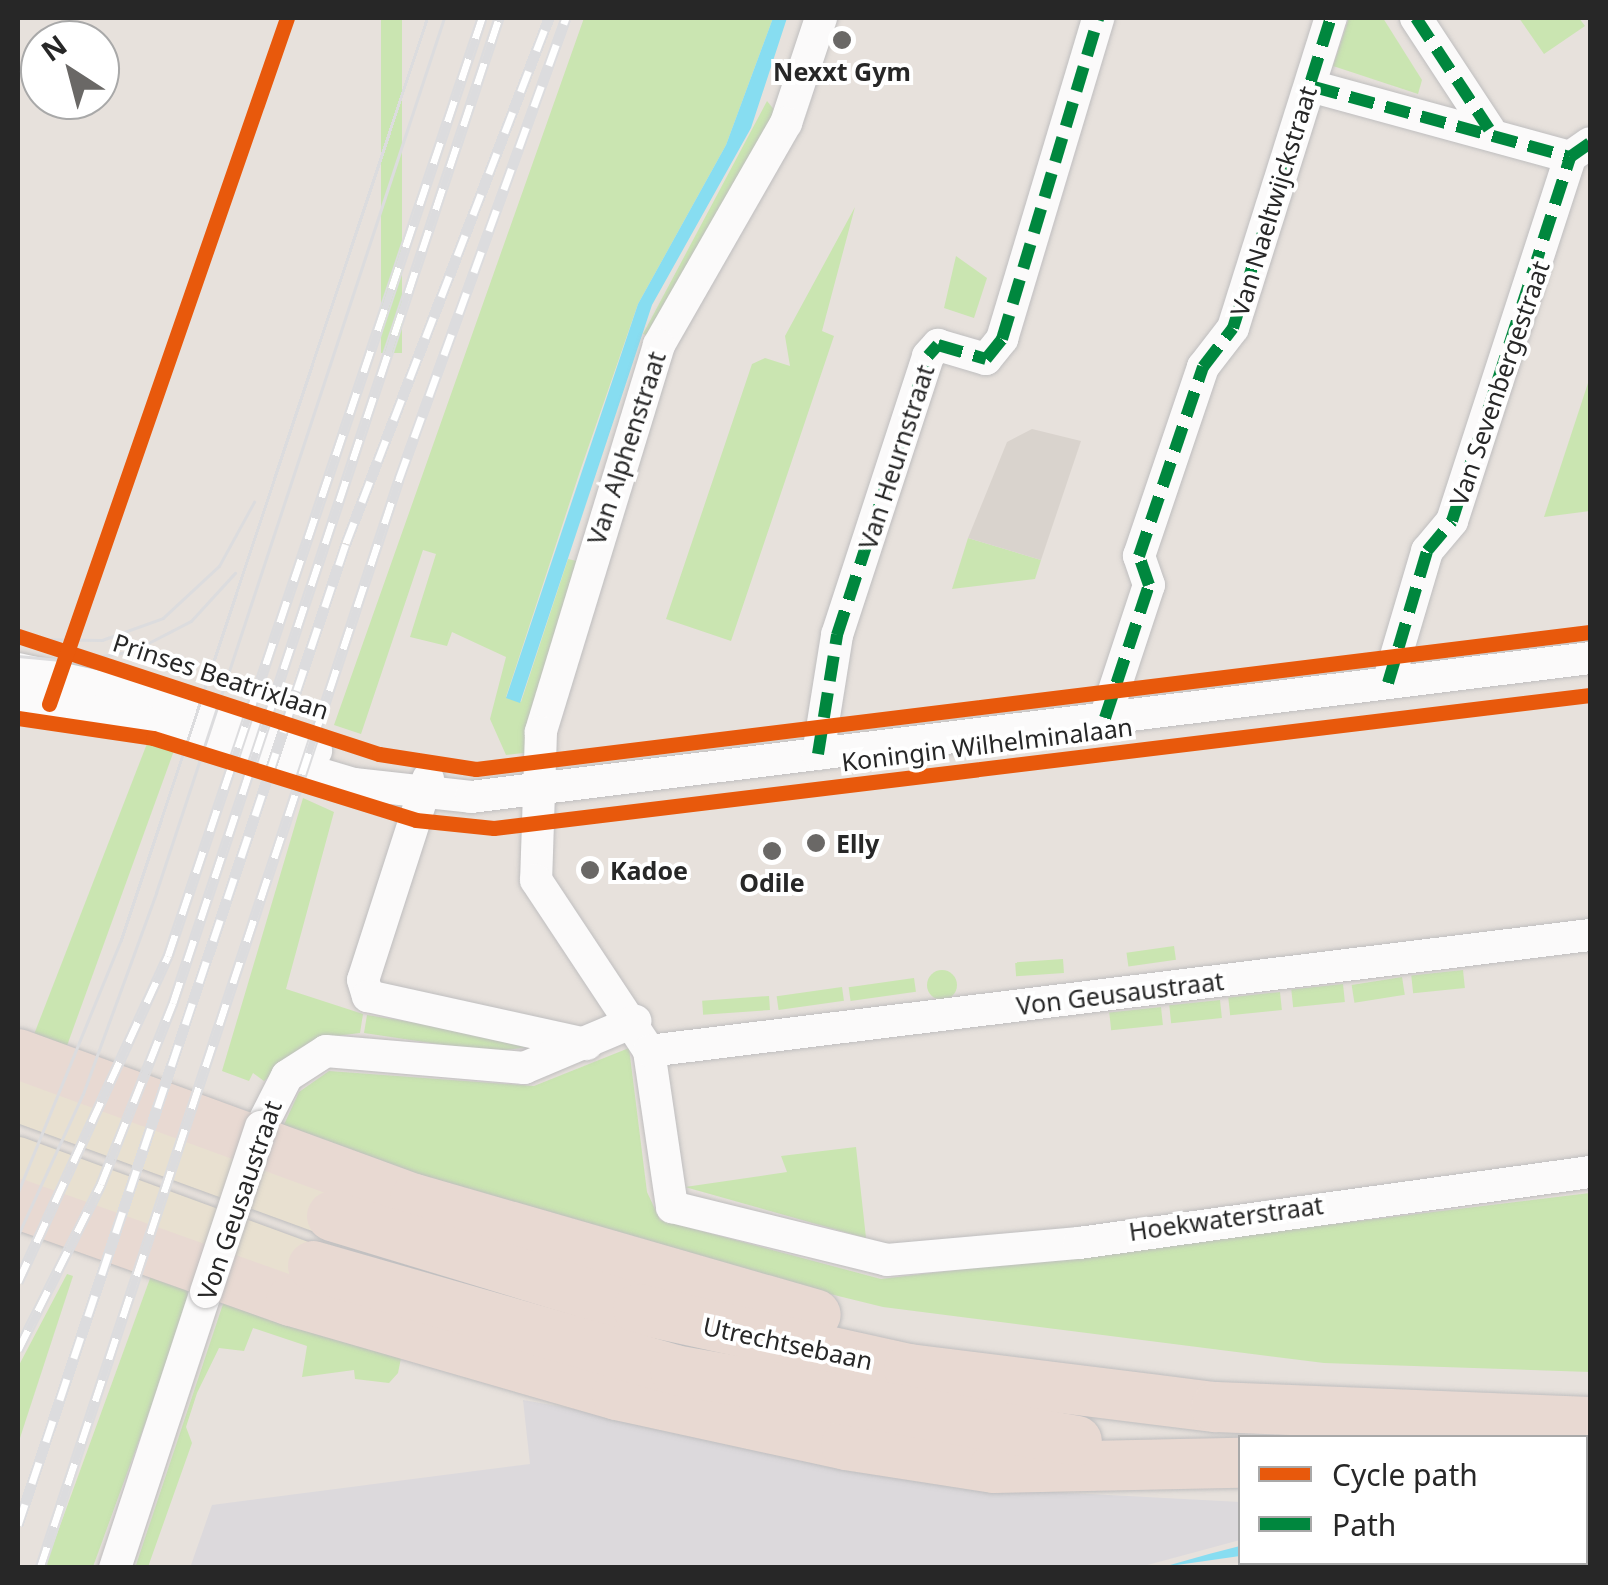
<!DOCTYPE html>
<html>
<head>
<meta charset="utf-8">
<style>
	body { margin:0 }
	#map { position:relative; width:1608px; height:1585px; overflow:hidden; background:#e7e1dc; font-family:"Noto Sans",sans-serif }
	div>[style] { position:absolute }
	.industrial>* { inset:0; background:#dcd9dc }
	.green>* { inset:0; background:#cae5b1; transform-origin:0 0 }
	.round { border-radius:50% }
	.plaza>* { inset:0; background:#d9d3cd }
	.water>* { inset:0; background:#87ddf1 }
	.roads { filter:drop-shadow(0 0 2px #bfbebf) drop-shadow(0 0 2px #bfbebf) }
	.minor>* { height:32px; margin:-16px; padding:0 16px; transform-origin:16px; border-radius:16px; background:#fbfafa }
	.major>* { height:42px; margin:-21px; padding:0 21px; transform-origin:21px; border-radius:21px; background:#e8e0d0 }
	.highway>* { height:50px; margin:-25px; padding:0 25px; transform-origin:25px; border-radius:25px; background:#e8d9d2 }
	.tram>* { height:2.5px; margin:-1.25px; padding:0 1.25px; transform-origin:1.25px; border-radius:1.25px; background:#dcdcde }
	.rail>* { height:11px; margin-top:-5.5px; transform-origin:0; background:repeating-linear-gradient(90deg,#fff 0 22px,#dcdcde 0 44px); box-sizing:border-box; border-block:2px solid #dcdcde }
	.bridges { filter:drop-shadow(0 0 2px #bfbebf) drop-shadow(0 0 2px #bfbebf) }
	.minor-bridge>* { height:32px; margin:-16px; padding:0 16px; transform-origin:16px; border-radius:16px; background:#fbfafa }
	.quiet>* { height:12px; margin-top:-6px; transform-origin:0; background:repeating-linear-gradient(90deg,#00873e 0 25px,transparent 0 37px) }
	.cycleway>* { height:15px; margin:-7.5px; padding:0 7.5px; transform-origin:7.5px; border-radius:7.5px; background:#e8590c }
	.dots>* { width:28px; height:28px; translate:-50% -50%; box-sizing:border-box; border:5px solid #fff; border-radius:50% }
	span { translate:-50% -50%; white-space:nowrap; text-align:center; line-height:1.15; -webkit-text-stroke:8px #fff; paint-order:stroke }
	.poi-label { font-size:25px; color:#272727; font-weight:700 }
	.left { translate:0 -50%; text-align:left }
	.street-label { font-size:25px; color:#272727 }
	.frame { position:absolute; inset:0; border:20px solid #272727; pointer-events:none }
	.legend { position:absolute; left:1238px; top:1435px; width:350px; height:130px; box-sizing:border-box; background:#fff; border:2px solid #a9a9a9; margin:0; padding:12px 18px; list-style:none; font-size:30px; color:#272727 }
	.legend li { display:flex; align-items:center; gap:20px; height:50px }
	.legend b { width:50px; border:2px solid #a9a9a9 }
	.north { position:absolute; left:20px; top:20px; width:100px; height:100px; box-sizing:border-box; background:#fff; border:2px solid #a9a9a9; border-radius:50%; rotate:324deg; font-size:28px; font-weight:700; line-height:40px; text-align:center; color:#272727 }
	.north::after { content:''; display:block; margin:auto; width:35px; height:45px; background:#6a6866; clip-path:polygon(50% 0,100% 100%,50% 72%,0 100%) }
</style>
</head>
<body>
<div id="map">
	<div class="industrial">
		<div style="clip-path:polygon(523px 1400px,1052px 1492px,1240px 1502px,1240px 1540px,1140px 1567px,190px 1568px,212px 1505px,530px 1464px)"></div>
	</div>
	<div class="green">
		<div style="left:381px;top:18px;width:21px;height:335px"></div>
		<div style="clip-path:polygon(584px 18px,773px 18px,726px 145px,638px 304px,580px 471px,506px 697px,521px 702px,568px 559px,581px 562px,532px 752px,506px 755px,490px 719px,506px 657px,452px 632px,447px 646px,410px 637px,436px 554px,423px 550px,361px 734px,334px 725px)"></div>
		<div style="clip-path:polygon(1349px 18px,1383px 18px,1422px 80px,1418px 94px,1333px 66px)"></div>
		<div style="clip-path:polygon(1519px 18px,1579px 18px,1585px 26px,1544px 54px)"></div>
		<div style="clip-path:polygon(767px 101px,780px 117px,655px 338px,643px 334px)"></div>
		<div style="clip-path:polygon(855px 207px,822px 331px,834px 336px,731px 641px,666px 619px,752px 364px,765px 358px,790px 366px,785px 336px)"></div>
		<div style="clip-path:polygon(956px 256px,987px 278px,974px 318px,944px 308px)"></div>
		<div style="clip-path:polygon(1590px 377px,1590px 511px,1544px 517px)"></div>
		<div style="clip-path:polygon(968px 538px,1041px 560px,1035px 579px,952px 589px)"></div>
		<div style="clip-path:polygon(148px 741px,176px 745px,64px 1054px,26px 1055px)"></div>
		<div style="clip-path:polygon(303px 798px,334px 812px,286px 989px,363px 1014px,360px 1033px,319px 1038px,264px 1081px,253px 1073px,249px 1081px,222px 1071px)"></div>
		<div style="left:1174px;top:946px;width:14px;height:48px;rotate:82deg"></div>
		<div style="left:1063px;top:959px;width:14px;height:48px;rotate:86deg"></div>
		<div style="left:1463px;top:970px;width:18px;height:52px;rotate:84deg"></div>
		<div class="round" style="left:927px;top:970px;width:30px;height:30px"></div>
		<div style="left:1402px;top:977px;width:18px;height:51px;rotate:81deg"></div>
		<div style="left:914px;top:978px;width:14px;height:66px;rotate:82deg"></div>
		<div style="left:1343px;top:984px;width:18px;height:52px;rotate:84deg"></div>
		<div style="left:842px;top:987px;width:14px;height:66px;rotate:82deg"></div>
		<div style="left:1280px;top:992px;width:18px;height:52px;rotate:84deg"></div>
		<div style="left:769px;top:996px;width:14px;height:67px;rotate:86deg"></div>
		<div style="left:1220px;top:1000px;width:18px;height:51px;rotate:84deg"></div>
		<div style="left:1161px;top:1007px;width:18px;height:52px;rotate:84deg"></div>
		<div style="clip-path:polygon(367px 1015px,550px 1044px,491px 1052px,364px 1033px)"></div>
		<div style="clip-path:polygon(629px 1048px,647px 1192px,660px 1220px,881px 1279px,1590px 1193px,1590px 1372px,1324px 1363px,883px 1307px,638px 1247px,281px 1131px,299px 1092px,329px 1071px,534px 1086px)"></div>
		<div style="clip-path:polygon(856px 1147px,866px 1238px,685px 1187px,787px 1172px,781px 1156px)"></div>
		<div style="left:152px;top:1273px;width:45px;height:310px;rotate:20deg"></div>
		<div style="clip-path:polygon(67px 1274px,73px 1276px,18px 1444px,18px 1367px)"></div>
		<div style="clip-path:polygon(225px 1298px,401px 1358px,398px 1373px,389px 1383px,355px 1379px,354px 1370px,302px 1377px,307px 1346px,253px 1328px,244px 1351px,219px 1348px,197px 1393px,186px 1427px,192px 1443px,148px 1567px,135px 1568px)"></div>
	</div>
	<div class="plaza">
		<div style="clip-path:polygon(1032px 429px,1081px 441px,1041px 560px,968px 538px,1007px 442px)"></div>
	</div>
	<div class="water">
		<div style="clip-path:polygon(773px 18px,787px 18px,751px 128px,652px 305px,520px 703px,506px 698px,638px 304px,726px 145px)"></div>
		<div style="clip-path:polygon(1240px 1546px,1240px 1556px,1163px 1567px,1209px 1554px)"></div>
	</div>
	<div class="roads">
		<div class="minor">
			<div style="left:821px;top:18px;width:111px;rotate:108.4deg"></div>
			<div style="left:786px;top:123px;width:256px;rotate:119.8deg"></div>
			<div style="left:659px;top:345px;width:405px;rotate:107deg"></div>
			<div style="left:541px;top:732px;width:148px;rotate:91.9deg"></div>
			<div style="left:536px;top:880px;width:205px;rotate:56.5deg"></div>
			<div style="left:649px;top:1051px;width:158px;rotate:81.6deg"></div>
			<div style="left:672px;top:1207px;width:221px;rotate:13.8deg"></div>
			<div style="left:887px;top:1260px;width:193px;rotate:-5.1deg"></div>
			<div style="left:1079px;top:1243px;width:516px;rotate:-7.91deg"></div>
			<div style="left:1416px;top:18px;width:133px;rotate:56.7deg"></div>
			<div style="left:1314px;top:87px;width:265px;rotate:15.3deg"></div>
			<div style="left:18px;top:669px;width:154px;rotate:12.4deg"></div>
			<div style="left:168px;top:702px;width:156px;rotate:18.3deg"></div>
			<div style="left:1388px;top:683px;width:138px;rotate:-73.5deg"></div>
			<div style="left:1427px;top:551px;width:39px;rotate:-50deg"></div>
			<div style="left:1452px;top:521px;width:383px;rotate:-72deg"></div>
			<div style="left:1570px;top:157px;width:24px;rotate:-35deg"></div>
			<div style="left:18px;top:697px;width:130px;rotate:11.1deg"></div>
			<div style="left:146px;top:722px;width:217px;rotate:16.6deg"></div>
			<div style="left:354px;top:784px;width:118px;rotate:6.3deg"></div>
			<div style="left:471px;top:797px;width:1128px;rotate:-7.08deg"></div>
			<div style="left:1105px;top:718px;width:140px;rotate:-71.7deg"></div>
			<div style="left:1149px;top:585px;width:31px;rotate:-109deg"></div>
			<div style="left:1139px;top:556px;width:200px;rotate:-71.3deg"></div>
			<div style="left:1203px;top:367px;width:49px;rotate:-52.4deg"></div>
			<div style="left:1233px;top:328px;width:325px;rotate:-72.5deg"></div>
			<div style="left:818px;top:754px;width:121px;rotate:-80.9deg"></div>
			<div style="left:837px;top:635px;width:293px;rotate:-71.9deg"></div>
			<div style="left:928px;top:356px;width:15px;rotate:-48deg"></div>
			<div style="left:938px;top:345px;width:50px;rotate:16.3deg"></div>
			<div style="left:986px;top:359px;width:26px;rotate:-51deg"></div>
			<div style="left:1002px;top:339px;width:335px;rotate:-73.3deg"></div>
			<div style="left:428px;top:779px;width:211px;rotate:107.9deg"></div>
			<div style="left:363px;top:980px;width:17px;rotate:73deg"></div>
			<div style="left:368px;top:996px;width:224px;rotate:12.4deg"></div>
			<div style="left:649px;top:1051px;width:948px;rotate:-7.03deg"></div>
			<div style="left:261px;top:1127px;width:57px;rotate:-63deg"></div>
			<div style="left:287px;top:1076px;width:46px;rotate:-32.7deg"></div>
			<div style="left:326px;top:1051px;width:199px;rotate:4.9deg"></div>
			<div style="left:524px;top:1068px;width:121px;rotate:-22.9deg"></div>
			<div style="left:115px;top:1568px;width:291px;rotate:-71.8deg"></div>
		</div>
		<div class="major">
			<div style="left:18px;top:1101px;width:334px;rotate:20.1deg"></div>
			<div style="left:18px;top:1158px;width:314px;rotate:20.1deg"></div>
		</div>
		<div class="highway">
			<div style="left:18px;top:1054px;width:423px;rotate:20.1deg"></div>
			<div style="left:415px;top:1199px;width:417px;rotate:16.1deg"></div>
			<div style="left:18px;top:1204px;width:290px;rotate:19.6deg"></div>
			<div style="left:291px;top:1301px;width:339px;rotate:16.1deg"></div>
			<div style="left:617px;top:1395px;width:234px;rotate:12.3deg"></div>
			<div style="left:846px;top:1445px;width:150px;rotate:8.8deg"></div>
			<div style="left:994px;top:1468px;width:246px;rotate:-1.2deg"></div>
			<div style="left:332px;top:1216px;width:320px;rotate:16.9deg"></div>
			<div style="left:638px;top:1309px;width:278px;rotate:12.5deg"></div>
			<div style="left:909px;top:1369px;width:309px;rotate:7.1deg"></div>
			<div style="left:1216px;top:1407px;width:374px;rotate:2.3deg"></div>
			<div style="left:313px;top:1266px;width:377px;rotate:16deg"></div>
			<div style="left:675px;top:1370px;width:408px;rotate:10deg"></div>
			<div style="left:1586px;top:1468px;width:4px"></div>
		</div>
	</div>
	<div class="tram">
		<div style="left:18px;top:639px;width:84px;rotate:0.7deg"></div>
		<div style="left:102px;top:640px;width:65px;rotate:-19.8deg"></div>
		<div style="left:163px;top:618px;width:76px;rotate:-42.9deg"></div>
		<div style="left:219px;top:566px;width:73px;rotate:-61.3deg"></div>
		<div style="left:18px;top:656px;width:54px;rotate:5.3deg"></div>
		<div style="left:72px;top:661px;width:62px;rotate:-9.3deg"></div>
		<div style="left:133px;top:651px;width:65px;rotate:-27.3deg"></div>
		<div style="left:191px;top:621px;width:65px;rotate:-47.5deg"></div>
		<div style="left:18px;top:1192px;width:272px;rotate:-67.8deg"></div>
		<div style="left:121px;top:940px;width:971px;rotate:-71.64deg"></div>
		<div style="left:18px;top:1235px;width:155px;rotate:-65.3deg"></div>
		<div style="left:83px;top:1094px;width:214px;rotate:-70deg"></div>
		<div style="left:156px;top:893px;width:921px;rotate:-71.78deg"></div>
	</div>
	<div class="rail">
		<div style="left:18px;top:1282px;width:359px;rotate:-65.3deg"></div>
		<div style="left:168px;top:956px;width:989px;rotate:-71.49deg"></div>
		<div style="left:18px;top:1350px;width:186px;rotate:-63.4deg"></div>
		<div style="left:101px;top:1184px;width:195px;rotate:-68.3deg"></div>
		<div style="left:173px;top:1003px;width:1038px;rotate:-71.69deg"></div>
		<div style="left:18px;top:1525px;width:1035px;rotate:-71.53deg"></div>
		<div style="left:346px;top:543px;width:563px;rotate:-68.86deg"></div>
		<div style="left:40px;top:1568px;width:1147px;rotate:-71.75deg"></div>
		<div style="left:399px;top:479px;width:490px;rotate:-70.1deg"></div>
	</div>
	<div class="bridges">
		<div class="minor-bridge">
			<div style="left:206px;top:1292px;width:174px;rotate:-71.6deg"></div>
		</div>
	</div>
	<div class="quiet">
		<div style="left:1416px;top:18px;width:133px;rotate:56.7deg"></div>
		<div style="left:1314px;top:87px;width:265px;rotate:15.3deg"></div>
		<div style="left:1388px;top:683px;width:138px;rotate:-73.5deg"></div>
		<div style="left:1427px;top:551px;width:39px;rotate:-50deg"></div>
		<div style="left:1452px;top:521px;width:383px;rotate:-72deg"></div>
		<div style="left:1570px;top:157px;width:24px;rotate:-35deg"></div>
		<div style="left:1105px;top:718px;width:140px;rotate:-71.7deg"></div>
		<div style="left:1149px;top:585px;width:31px;rotate:-109deg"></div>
		<div style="left:1139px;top:556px;width:200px;rotate:-71.3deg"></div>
		<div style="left:1203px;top:367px;width:49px;rotate:-52.4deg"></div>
		<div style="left:1233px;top:328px;width:325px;rotate:-72.5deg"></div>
		<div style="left:818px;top:754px;width:121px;rotate:-80.9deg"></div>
		<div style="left:837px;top:635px;width:293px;rotate:-71.9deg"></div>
		<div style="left:928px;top:356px;width:15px;rotate:-48deg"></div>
		<div style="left:938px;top:345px;width:50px;rotate:16.3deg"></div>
		<div style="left:986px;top:359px;width:26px;rotate:-51deg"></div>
		<div style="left:1002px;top:339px;width:335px;rotate:-73.3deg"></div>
	</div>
	<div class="cycleway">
		<div style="left:18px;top:636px;width:380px;rotate:18.1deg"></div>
		<div style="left:379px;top:754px;width:98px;rotate:8.8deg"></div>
		<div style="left:476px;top:769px;width:1122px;rotate:-7.01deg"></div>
		<div style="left:49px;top:704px;width:726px;rotate:-70.87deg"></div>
		<div style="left:18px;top:718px;width:136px;rotate:8.4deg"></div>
		<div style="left:153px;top:738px;width:275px;rotate:17.3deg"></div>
		<div style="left:416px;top:820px;width:78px;rotate:5.9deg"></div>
		<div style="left:494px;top:828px;width:1104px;rotate:-6.92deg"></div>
	</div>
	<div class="dots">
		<div style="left:842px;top:40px;background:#6a6866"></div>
		<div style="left:816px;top:843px;background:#6a6866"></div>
		<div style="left:772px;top:851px;background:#6a6866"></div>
		<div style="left:590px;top:870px;background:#6a6866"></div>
	</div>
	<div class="poi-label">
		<span style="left:842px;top:71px">Nexxt Gym</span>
		<span class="left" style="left:836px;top:843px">Elly</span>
		<span class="left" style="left:610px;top:870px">Kadoe</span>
		<span style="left:772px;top:882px">Odile</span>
	</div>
	<div class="street-label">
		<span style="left:1273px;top:201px;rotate:-73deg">Van Naeltwijckstraat</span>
		<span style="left:1499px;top:383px;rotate:-71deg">Van Sevenbergestraat</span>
		<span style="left:626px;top:448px;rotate:-72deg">Van Alphenstraat</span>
		<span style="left:896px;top:457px;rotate:-72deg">Van Heurnstraat</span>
		<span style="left:221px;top:676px;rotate:18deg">Prinses Beatrixlaan</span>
		<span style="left:987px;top:744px;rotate:-7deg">Koningin Wilhelminalaan</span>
		<span style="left:1120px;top:993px;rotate:-7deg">Von Geusaustraat</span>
		<span style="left:239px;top:1200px;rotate:-71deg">Von Geusaustraat</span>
		<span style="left:1226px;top:1218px;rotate:-8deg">Hoekwaterstraat</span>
		<span style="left:788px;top:1343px;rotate:12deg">Utrechtsebaan</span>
	</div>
	<div class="frame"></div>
	<ul class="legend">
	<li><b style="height:12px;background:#e8590c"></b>Cycle path</li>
	<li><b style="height:12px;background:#00873e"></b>Path</li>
	</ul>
	<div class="north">N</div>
</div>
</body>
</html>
